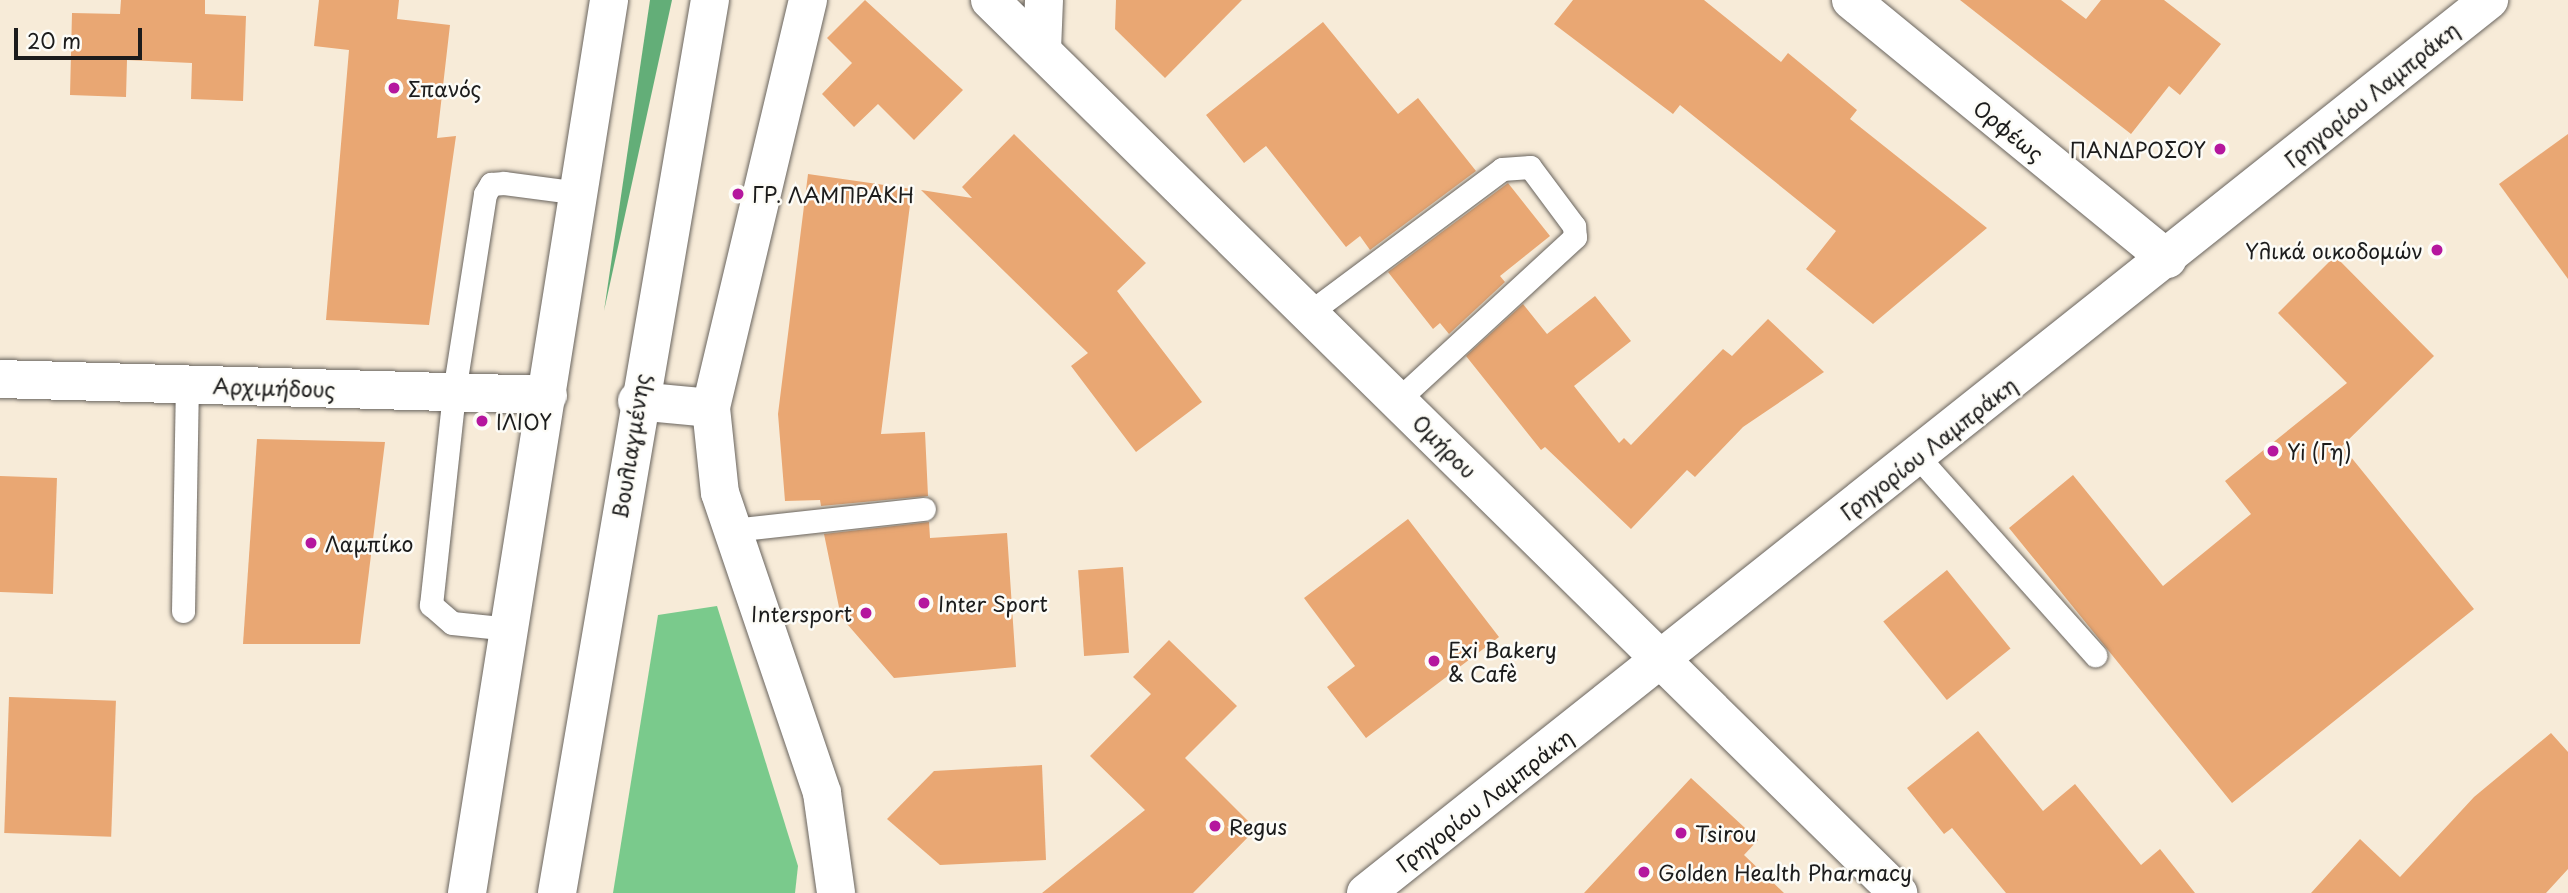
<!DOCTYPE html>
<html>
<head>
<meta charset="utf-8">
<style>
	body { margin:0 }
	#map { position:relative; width:2568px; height:893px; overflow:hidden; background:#f7ebd8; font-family:"Playpen Sans",sans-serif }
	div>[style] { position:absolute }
	.green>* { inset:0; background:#7aca8c }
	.forest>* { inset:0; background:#63ae78 }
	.building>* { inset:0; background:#e9a773; transform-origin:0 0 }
	.roads { filter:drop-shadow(0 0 2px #69645e) drop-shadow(0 0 2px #69645e) }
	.lane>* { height:23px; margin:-11.5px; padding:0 11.5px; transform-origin:11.5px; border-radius:11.5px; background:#fff }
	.street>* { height:38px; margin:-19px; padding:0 19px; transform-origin:19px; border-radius:19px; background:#fff }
	.secondary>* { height:38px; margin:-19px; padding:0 19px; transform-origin:19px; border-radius:19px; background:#fff }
	.primary>* { height:38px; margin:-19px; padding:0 19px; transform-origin:19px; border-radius:19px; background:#fff }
	.dots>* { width:19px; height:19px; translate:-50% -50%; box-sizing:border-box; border:4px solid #fdfcf7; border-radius:50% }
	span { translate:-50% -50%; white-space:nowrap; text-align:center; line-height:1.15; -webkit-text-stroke:5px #fdfcf7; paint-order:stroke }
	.poi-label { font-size:21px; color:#1c1c1c }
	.left { translate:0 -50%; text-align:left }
	.right { translate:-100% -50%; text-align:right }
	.street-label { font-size:21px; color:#1c1c1c }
	.scale { position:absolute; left:14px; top:28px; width:128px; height:32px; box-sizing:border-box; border:4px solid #1c1c1c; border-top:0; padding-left:9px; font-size:21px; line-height:24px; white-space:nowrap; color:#1c1c1c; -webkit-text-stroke:5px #fdfcf7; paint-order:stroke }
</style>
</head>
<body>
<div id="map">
	<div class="green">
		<div style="clip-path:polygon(717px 606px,798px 866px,795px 893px,613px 893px,658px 615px)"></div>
	</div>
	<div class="forest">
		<div style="clip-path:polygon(650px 0,672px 0,604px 311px)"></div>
	</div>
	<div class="building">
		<div style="clip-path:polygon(121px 0,205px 0,205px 14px,246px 16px,243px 101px,191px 99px,192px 63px,127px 60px,126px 97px,70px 95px,72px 13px,120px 14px)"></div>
		<div style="clip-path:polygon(319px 0,399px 0,397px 19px,450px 25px,437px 138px,456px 136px,429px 325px,326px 320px,349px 50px,314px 46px)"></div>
		<div style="clip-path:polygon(865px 0,963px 90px,914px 140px,878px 104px,854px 127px,822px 94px,852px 63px,827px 38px)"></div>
		<div style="clip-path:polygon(1116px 0,1242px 0,1165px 78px,1115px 29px)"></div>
		<div style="clip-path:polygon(1573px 0,1704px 0,1781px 62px,1788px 53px,1857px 110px,1850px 119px,1987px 228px,1873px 324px,1806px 269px,1836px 231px,1680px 105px,1673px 114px,1554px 24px)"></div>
		<div style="clip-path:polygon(1960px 0,2061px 0,2086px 19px,2101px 0,2164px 0,2221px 44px,2180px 95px,2169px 86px,2131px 134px)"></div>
		<div style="clip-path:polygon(1323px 22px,1398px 114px,1418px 98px,1476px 171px,1370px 250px,1360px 236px,1346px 247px,1266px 146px,1244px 163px,1206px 115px)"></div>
		<div style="clip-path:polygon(1014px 134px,1146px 263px,1117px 291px,1202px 402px,1136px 452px,1071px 366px,1088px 353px,921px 190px,972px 198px,962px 187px)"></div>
		<div style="clip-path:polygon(2568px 134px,2568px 279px,2499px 184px)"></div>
		<div style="clip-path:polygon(808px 174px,912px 189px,881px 434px,925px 432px,928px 496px,821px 506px,820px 500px,785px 501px,778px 414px)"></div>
		<div style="clip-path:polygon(1508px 183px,1550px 236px,1500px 276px,1505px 282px,1449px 334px,1440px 323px,1433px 329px,1388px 272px)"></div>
		<div style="clip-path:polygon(2335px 256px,2434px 356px,2342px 446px,2474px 609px,2232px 803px,2009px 528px,2073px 475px,2163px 586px,2251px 514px,2225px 481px,2347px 383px,2278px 313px)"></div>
		<div style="clip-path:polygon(1595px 296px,1631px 341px,1574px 386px,1619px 443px,1624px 438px,1631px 445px,1723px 349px,1732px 356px,1768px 319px,1824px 372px,1743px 427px,1695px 477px,1687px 470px,1631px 529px,1545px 447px,1541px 450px,1466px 356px,1523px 304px,1547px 334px)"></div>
		<div style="clip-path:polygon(257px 439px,385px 442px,360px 644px,243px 644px)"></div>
		<div style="left:0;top:476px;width:57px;height:116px;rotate:2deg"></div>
		<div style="clip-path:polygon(1408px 519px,1499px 637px,1366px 738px,1327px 687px,1355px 666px,1304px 598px)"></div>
		<div style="clip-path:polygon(929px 522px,930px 538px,1007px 533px,1016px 667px,894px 678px,841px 617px,824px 534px)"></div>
		<div style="left:1123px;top:567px;width:86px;height:45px;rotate:86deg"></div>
		<div style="left:1947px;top:570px;width:101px;height:82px;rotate:51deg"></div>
		<div style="clip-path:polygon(1169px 640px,1237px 706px,1185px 758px,1256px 829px,1193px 893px,1042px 893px,1145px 810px,1090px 756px,1151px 694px,1133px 677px)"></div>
		<div style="left:9px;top:697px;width:107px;height:136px;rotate:2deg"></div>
		<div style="clip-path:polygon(1978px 731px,2043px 811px,2075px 784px,2141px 865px,2160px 849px,2195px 893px,2006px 893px,1952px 828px,1944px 834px,1907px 788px)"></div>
		<div style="clip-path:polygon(2551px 733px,2568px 752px,2568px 869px,2546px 893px,2311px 893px,2360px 839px,2400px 877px,2474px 797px)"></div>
		<div style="clip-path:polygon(1042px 765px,1046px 860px,940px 865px,887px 819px,934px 771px)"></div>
		<div style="clip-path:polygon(1691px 778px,1758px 840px,1744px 855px,1784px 893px,1584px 893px)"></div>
	</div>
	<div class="roads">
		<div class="lane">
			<div style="left:1309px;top:313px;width:241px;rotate:-36.7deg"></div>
			<div style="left:1502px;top:169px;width:28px;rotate:-4deg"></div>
			<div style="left:1530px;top:167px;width:74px;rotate:53.3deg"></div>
			<div style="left:1574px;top:226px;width:11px;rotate:85deg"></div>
			<div style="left:1575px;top:237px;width:241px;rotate:137.4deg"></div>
			<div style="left:1918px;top:457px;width:266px;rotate:48.2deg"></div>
			<div style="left:733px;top:530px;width:192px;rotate:-6.3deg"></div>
			<div style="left:183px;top:611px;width:226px;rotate:-89deg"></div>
			<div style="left:510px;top:629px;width:58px;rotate:-174.1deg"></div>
			<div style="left:452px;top:623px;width:28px;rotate:-139deg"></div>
			<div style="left:431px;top:605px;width:214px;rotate:-83.8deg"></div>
			<div style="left:454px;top:392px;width:200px;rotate:-81.1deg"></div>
			<div style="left:485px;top:194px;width:12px;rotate:-59deg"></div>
			<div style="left:491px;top:184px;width:13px;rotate:-4deg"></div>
			<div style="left:504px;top:183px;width:77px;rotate:7.5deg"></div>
		</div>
		<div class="street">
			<div style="left:808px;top:0;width:419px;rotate:103.4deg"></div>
			<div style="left:711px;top:408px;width:85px;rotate:84deg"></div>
			<div style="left:720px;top:493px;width:317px;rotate:71.2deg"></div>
			<div style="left:822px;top:793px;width:101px;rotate:82deg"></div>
			<div style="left:990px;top:0;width:1274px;rotate:44.52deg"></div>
			<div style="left:1851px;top:0;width:409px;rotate:39.3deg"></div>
			<div style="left:1042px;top:50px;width:50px;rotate:-87.7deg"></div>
			<div style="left:0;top:379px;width:548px;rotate:1.67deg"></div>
			<div style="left:637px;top:401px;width:74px;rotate:5.4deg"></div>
		</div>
		<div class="secondary">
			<div style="left:1366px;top:893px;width:1435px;rotate:-38.49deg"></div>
		</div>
		<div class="primary">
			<div style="left:467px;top:893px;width:904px;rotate:-80.96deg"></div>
			<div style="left:557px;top:893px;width:906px;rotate:-80.28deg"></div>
		</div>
	</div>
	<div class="dots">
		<div style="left:394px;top:88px;background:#b5179e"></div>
		<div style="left:2220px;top:149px;background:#b5179e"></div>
		<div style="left:738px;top:194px;background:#b5179e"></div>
		<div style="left:2437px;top:250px;background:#b5179e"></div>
		<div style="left:482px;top:421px;background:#b5179e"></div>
		<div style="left:2273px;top:451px;background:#b5179e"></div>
		<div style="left:311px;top:543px;background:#b5179e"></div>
		<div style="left:924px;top:603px;background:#b5179e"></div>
		<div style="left:866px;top:613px;background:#b5179e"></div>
		<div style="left:1434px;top:661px;background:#b5179e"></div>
		<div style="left:1215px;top:826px;background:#b5179e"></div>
		<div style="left:1681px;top:833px;background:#b5179e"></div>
		<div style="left:1644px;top:872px;background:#b5179e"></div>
	</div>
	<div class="poi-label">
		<span class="left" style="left:408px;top:88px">Σπανός</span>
		<span class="right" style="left:2206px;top:149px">ΠΑΝΔΡΟΣΟΥ</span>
		<span class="left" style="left:752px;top:194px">ΓΡ. ΛΑΜΠΡΑΚΗ</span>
		<span class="right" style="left:2423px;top:250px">Υλικά οικοδομών</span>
		<span class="left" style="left:496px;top:421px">ΙΛΙΟΥ</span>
		<span class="left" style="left:2287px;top:451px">Yi (Γη)</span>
		<span class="left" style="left:325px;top:543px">Λαμπίκο</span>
		<span class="left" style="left:938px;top:603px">Inter Sport</span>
		<span class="right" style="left:852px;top:613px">Intersport</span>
		<span class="left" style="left:1448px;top:661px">Exi Bakery<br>&amp; Cafè</span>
		<span class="left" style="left:1229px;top:826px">Regus</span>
		<span class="left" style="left:1695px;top:833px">Tsirou</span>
		<span class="left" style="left:1658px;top:872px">Golden Health Pharmacy</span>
	</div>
	<div class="street-label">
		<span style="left:2371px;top:94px;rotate:-39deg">Γρηγορίου Λαμπράκη</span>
		<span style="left:2009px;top:130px;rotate:39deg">Ορφέως</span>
		<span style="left:274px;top:387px;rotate:2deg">Αρχιμήδους</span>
		<span style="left:630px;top:446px;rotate:-81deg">Βουλιαγμένης</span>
		<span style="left:1445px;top:446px;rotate:45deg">Ομήρου</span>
		<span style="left:1928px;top:448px;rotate:-38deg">Γρηγορίου Λαμπράκη</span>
		<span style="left:1484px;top:800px;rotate:-38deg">Γρηγορίου Λαμπράκη</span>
	</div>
	<div class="scale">20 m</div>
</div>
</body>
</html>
